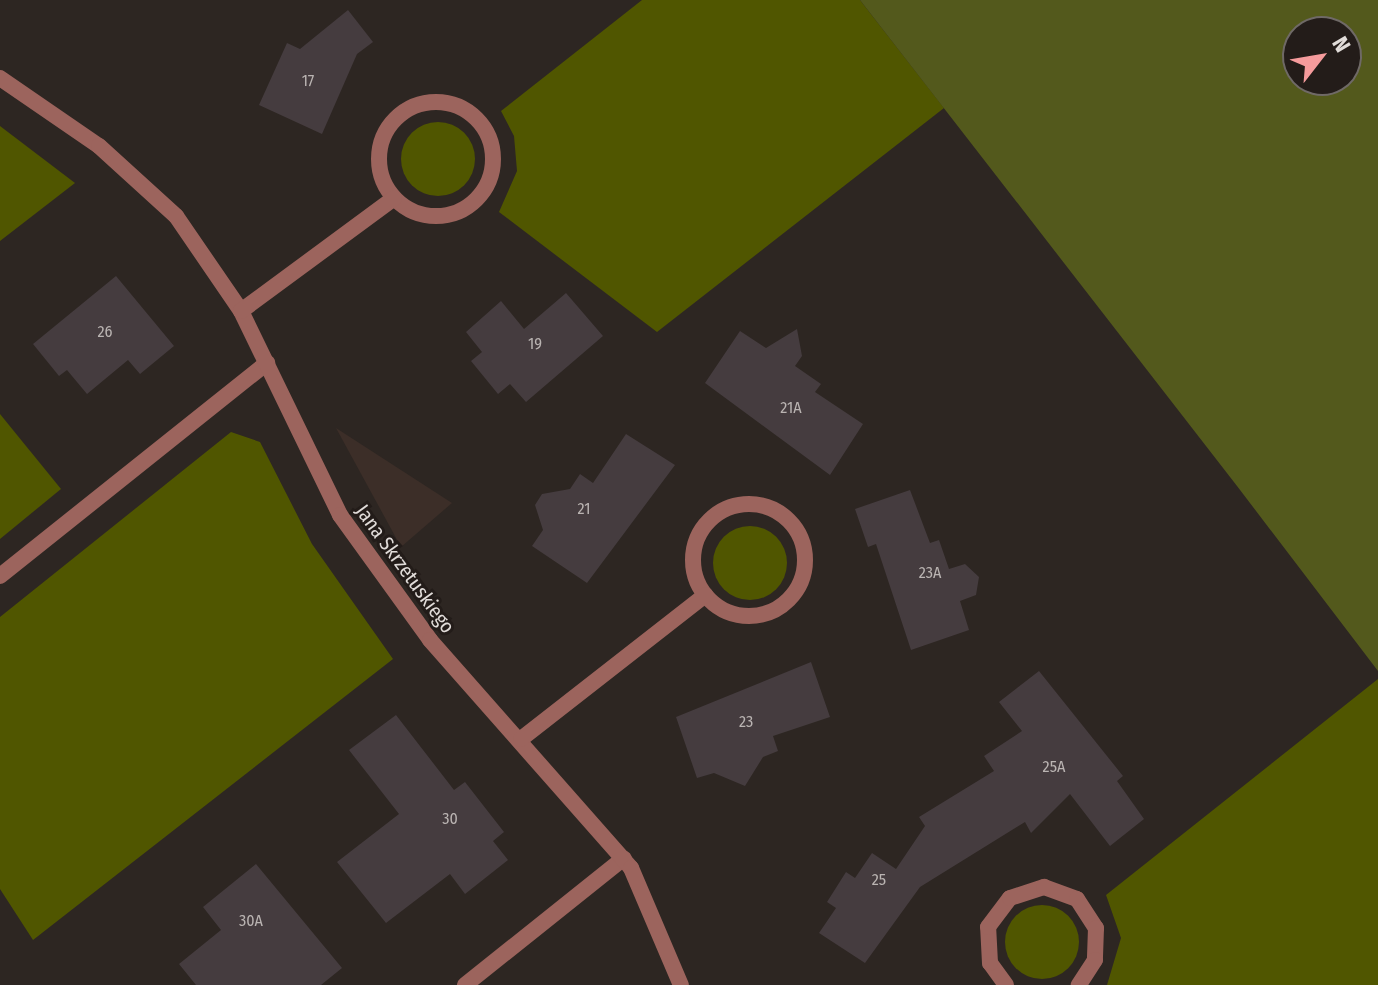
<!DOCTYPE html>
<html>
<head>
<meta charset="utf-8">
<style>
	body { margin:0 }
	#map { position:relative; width:1378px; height:985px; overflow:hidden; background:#2d2622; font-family:"Fira Sans Condensed",sans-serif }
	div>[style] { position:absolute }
	.built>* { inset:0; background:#3c2e28 }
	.green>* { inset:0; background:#505600 }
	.round { border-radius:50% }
	.forest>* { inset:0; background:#53591c }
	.building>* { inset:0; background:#453c3f }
	.service>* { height:16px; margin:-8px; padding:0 8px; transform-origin:8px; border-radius:8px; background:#9c645d }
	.minor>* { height:16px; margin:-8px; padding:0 8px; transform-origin:8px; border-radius:8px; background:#9c645d }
	.minor>.ring { margin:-8px; padding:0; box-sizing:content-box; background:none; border:16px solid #9c645d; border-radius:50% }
	span { translate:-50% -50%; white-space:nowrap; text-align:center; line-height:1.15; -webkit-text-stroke:6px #231c19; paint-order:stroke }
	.number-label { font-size:16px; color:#bab4b2 }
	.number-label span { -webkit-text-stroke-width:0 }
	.street-label { font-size:20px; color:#e1dcd9 }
	.north { position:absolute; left:1282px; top:16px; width:80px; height:80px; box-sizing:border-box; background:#231c19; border:2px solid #6f6966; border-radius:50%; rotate:59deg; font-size:22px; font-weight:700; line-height:32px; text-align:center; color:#e1dcd9 }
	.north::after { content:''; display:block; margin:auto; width:28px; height:36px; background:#f59b9c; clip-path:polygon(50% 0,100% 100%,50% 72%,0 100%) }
</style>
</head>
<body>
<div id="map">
	<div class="built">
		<div style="clip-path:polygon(336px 428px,452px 503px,401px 547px)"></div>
	</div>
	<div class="green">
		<div style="clip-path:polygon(642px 0,860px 0,944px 108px,657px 332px,499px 212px,517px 171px,514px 136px,501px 111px)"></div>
		<div class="round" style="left:401px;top:122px;width:74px;height:74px"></div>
		<div style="clip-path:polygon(0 126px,75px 183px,0 241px)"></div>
		<div style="clip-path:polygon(0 414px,61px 489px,0 539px)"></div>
		<div style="clip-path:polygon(231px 432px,260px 442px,312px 544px,393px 659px,33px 940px,0 889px,0 617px)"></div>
		<div class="round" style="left:713px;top:526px;width:74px;height:74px"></div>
		<div style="clip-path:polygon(1378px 679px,1378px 985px,1107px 985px,1121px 938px,1106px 895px)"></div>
		<div class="round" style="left:1005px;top:905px;width:74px;height:74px"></div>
	</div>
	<div class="forest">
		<div style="clip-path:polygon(evenodd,860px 0,1378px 0,1378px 671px,1237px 486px,860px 0,1346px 32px,1346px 80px,1298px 80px,1298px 32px,1346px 32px)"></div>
	</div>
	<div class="building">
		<div style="clip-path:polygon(348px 10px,373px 42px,357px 54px,322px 134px,259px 105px,287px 43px,300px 49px)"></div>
		<div style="clip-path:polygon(116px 276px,174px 346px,140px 374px,128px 360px,87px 394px,67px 370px,59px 376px,33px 344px)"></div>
		<div style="clip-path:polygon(566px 293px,603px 336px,526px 402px,510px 384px,498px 394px,471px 361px,482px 352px,466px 332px,501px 301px,524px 329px)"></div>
		<div style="clip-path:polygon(797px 329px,802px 356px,795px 366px,821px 384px,815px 392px,863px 424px,830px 475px,705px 383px,740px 331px,766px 348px)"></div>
		<div style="clip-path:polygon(626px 434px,675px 465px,587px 583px,532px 546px,543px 530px,535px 505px,542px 494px,570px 489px,580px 474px,593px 483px)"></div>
		<div style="clip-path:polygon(910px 490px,930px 543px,939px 540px,949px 569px,965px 564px,979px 577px,976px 595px,960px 601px,969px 630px,911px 650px,876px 544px,868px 547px,855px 509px)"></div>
		<div style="clip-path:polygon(811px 662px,830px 717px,773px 736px,778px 751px,763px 757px,745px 786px,714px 773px,697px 778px,676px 717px)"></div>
		<div style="clip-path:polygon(1039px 671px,1123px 776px,1117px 781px,1144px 819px,1110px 846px,1070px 794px,1031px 833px,1025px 822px,920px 887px,865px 963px,819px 933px,836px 908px,827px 902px,846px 872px,855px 878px,872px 853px,896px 869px,925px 826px,919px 817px,994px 771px,984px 756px,1022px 731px,999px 702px)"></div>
		<div style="clip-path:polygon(396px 715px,454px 790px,465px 782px,504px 832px,493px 841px,508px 860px,465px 894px,450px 874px,386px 923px,337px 862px,399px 814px,349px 750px)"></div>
		<div style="clip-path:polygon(256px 864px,342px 968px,321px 985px,196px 985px,179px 964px,221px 930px,203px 907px)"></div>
	</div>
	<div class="service">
		<div style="left:0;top:576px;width:342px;rotate:-38.6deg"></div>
		<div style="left:465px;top:985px;width:203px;rotate:-38.6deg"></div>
	</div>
	<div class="minor">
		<div style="left:0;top:78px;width:120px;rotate:34.5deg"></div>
		<div style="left:99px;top:146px;width:104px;rotate:42.3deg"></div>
		<div style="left:176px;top:216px;width:115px;rotate:55.6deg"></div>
		<div style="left:241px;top:311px;width:227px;rotate:64.1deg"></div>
		<div style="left:340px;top:515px;width:154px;rotate:54.2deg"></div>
		<div style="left:430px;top:640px;width:304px;rotate:48.6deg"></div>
		<div style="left:631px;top:868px;width:127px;rotate:66.9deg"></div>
		<div class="ring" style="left:379px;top:102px;width:98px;height:98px"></div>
		<div style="left:241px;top:311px;width:190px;rotate:-36.4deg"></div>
		<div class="ring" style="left:693px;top:504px;width:96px;height:96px"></div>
		<div style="left:521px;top:739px;width:234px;rotate:-38deg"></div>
		<div style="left:1006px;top:985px;width:27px;rotate:-126deg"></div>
		<div style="left:990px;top:963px;width:36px;rotate:-93deg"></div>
		<div style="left:988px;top:927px;width:36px;rotate:-53deg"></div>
		<div style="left:1010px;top:898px;width:36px;rotate:-18deg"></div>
		<div style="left:1044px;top:887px;width:35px;rotate:20deg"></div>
		<div style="left:1077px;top:899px;width:35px;rotate:57deg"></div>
		<div style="left:1096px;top:928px;width:32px;rotate:92deg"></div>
		<div style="left:1095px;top:960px;width:30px;rotate:123deg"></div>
	</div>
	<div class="number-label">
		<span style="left:308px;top:81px">17</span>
		<span style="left:105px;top:332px">26</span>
		<span style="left:535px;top:344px">19</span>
		<span style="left:791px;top:408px">21A</span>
		<span style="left:584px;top:509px">21</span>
		<span style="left:930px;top:573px">23A</span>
		<span style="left:746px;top:722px">23</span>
		<span style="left:1054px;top:767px">25A</span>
		<span style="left:450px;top:819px">30</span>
		<span style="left:879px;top:880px">25</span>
		<span style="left:251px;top:921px">30A</span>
	</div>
	<div class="street-label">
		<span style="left:405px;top:569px;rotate:54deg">Jana Skrzetuskiego</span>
	</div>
	<div class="north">N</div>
</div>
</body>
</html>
